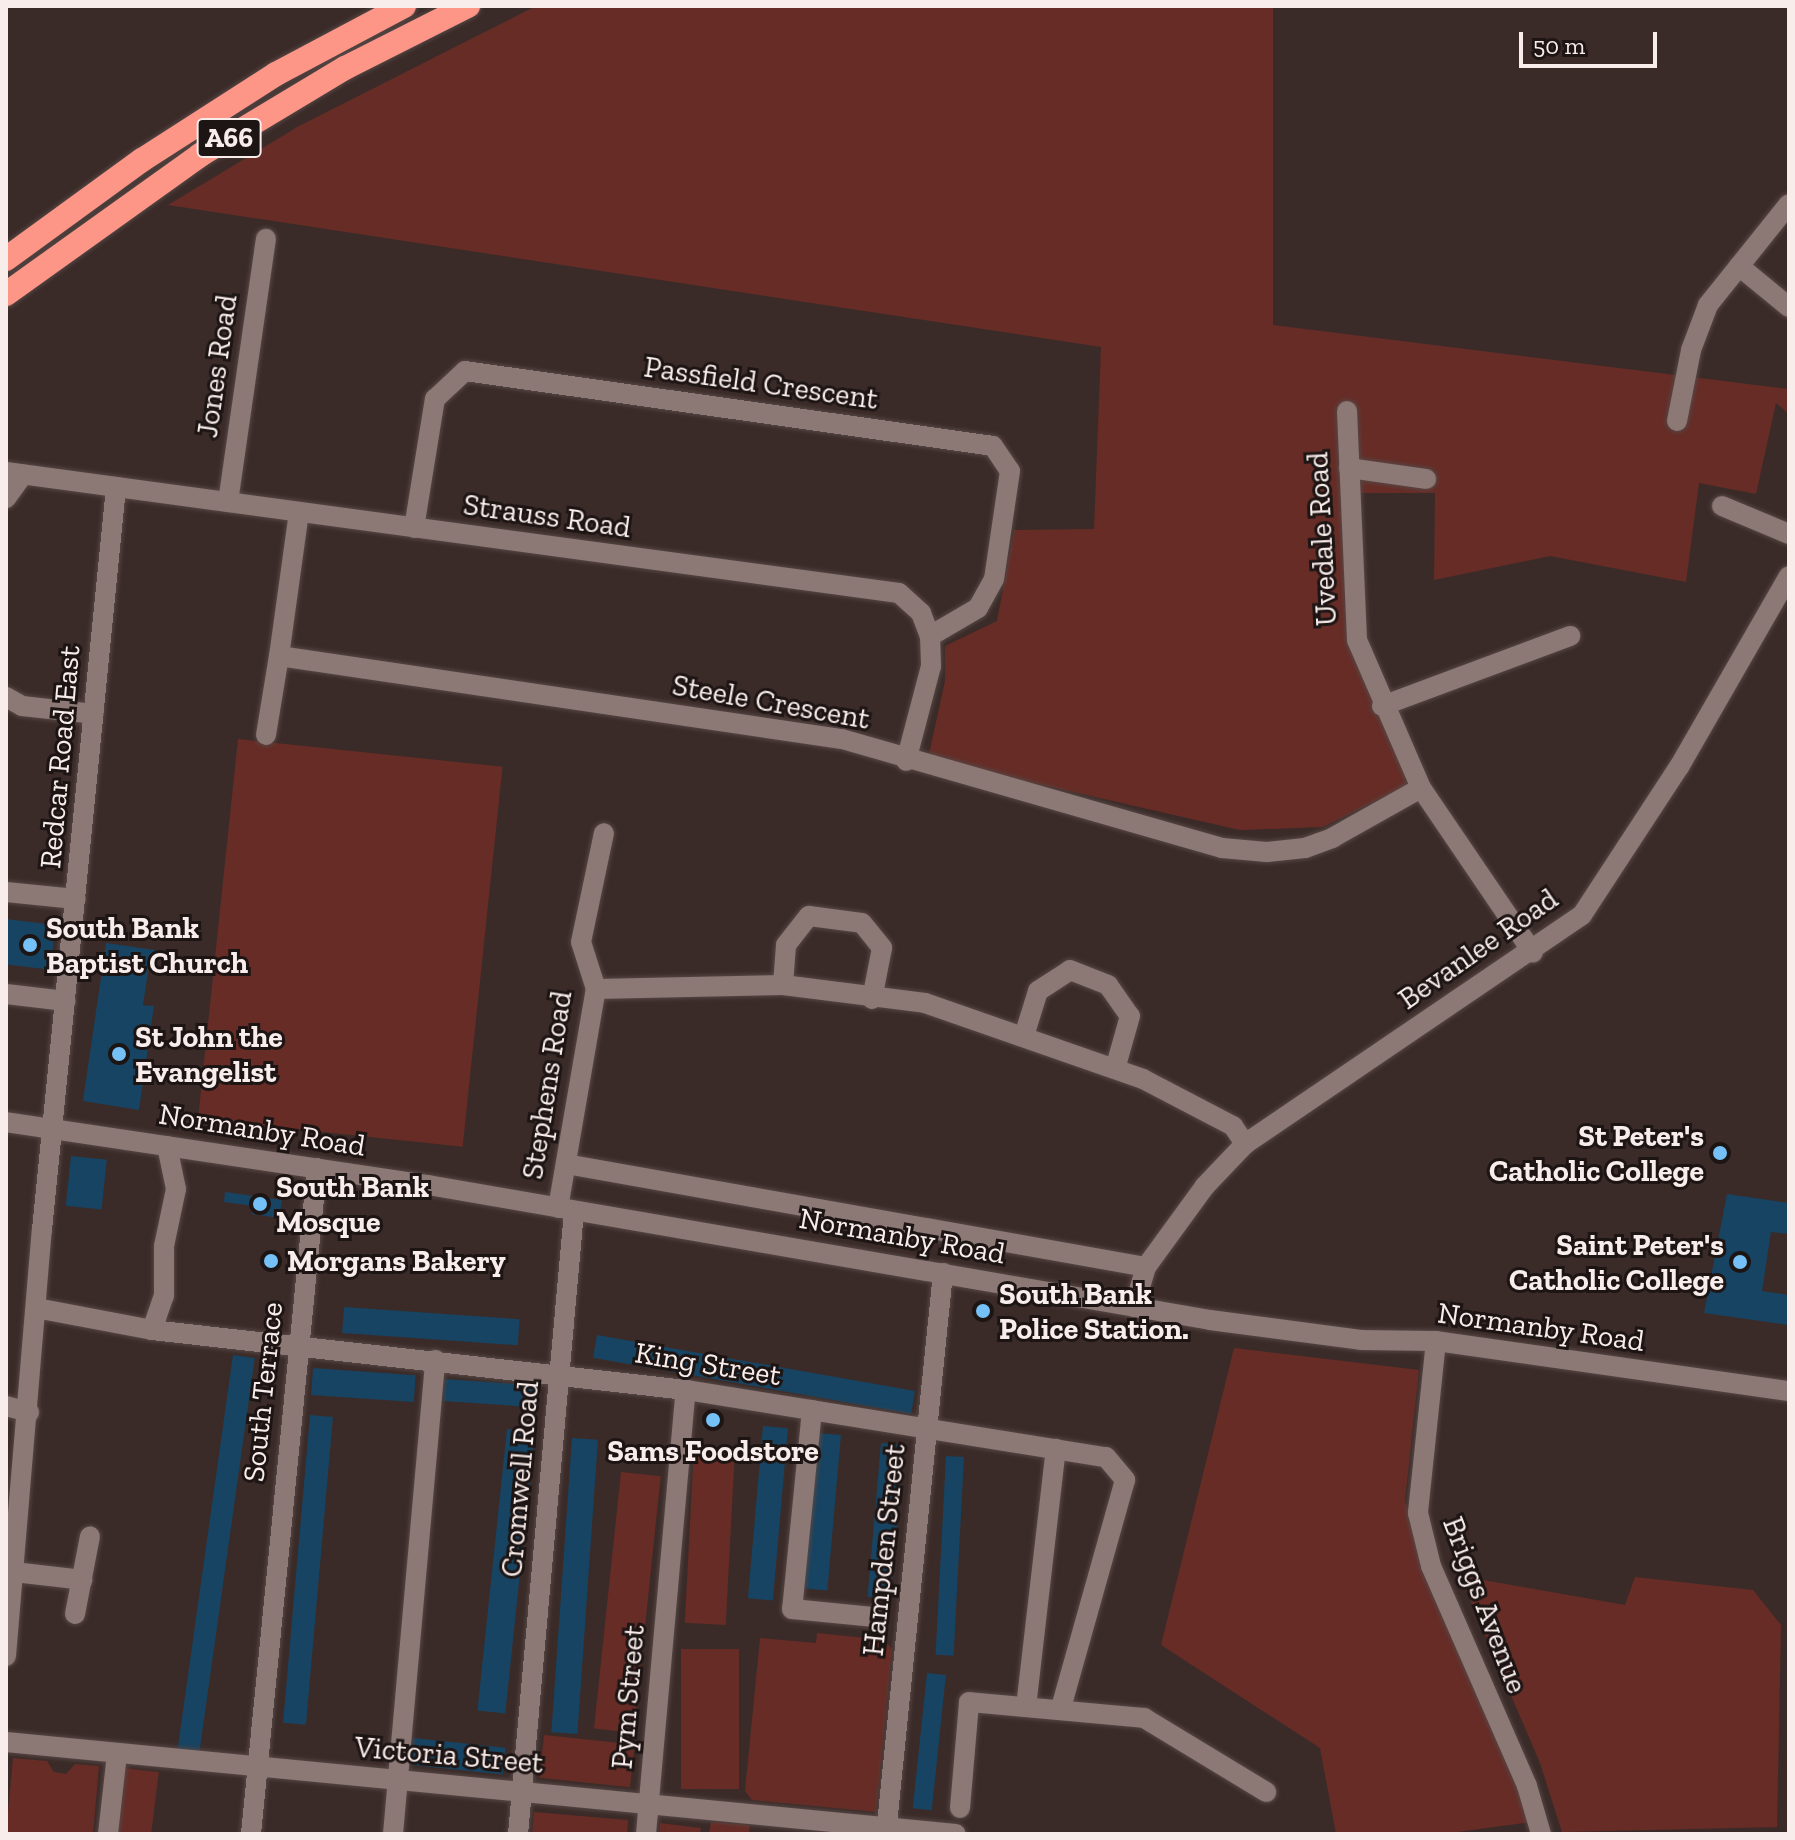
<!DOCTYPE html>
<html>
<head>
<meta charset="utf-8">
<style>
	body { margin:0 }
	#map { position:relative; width:1795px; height:1840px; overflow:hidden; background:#3b2b28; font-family:"Zilla Slab",serif }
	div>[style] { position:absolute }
	.green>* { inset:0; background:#672c26; transform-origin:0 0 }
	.building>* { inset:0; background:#174462; transform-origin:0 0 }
	.roads { filter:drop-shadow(0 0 2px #554745) drop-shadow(0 0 2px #554745) }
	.minor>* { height:20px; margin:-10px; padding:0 10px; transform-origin:10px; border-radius:10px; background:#8c7875 }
	.highway>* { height:24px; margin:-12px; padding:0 12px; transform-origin:12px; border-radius:12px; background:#fe9688 }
	.dots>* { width:22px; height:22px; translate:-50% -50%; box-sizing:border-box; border:4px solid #1d1514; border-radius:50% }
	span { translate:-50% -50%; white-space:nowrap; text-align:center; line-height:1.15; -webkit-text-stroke:6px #1d1514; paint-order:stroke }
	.shield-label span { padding:2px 6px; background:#1d1514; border:2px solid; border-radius:6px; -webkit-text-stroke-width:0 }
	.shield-label { font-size:28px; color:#f8edeb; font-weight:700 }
	.street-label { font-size:30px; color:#f8edeb }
	.poi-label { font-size:30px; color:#f8edeb; font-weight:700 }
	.left { translate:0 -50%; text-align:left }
	.right { translate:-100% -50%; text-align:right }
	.frame { position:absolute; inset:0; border:8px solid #f8edeb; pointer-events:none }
	.scale { position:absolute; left:1519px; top:32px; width:138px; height:36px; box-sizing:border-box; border:4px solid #f8edeb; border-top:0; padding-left:10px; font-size:24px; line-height:28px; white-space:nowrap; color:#f8edeb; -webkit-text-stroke:6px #1d1514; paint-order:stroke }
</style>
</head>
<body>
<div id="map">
	<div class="green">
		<div style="clip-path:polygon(536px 6px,1273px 6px,1273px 325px,1789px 389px,1789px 414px,1776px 403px,1756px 494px,1699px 483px,1686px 582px,1550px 556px,1434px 580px,1435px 493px,1346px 493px,1354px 649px,1378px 716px,1416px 781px,1323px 827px,1240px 830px,928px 759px,945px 681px,945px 646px,997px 621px,1014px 530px,1094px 529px,1101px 347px,168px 205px,299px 126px)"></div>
		<div style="left:238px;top:739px;width:266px;height:382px;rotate:6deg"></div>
		<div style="clip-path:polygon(1234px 1348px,1419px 1370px,1405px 1500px,1426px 1575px,1531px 1822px,1442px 1834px,1336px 1834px,1320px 1748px,1161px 1645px)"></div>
		<div style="left:694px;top:1447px;width:41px;height:176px;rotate:3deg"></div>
		<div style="left:621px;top:1472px;width:40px;height:258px;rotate:6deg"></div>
		<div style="clip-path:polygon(1460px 1576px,1625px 1605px,1635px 1577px,1753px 1590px,1781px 1625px,1777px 1827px,1562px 1832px,1540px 1763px)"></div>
		<div style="clip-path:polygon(817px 1633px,884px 1640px,892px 1649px,876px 1812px,752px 1800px,745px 1791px,760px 1638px,816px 1643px)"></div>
		<div style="left:681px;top:1649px;width:58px;height:140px"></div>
		<div style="left:544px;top:1735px;width:91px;height:43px;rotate:6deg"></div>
		<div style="clip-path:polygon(13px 1758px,47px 1761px,54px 1772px,66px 1774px,75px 1764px,99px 1766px,93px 1834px,6px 1834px)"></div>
		<div style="left:124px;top:1768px;width:35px;height:66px;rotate:7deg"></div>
		<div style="clip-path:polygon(534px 1812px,628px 1820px,627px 1834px,532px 1834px)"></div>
		<div style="clip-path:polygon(711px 1822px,750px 1825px,749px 1834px,709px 1834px)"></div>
		<div style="clip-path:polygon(660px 1823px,701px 1828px,700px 1834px,659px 1834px)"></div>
	</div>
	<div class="building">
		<div style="left:6px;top:919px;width:50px;height:45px;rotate:7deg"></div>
		<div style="clip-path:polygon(106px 943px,162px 951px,161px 960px,150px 959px,143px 1005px,154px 1006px,139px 1110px,83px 1101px)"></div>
		<div style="left:71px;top:1156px;width:36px;height:50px;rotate:6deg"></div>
		<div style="clip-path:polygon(225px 1192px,282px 1200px,279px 1218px,252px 1214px,254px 1206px,224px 1202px)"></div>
		<div style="clip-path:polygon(1727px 1194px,1789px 1203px,1789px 1234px,1771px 1232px,1762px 1291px,1789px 1295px,1789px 1325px,1704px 1313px)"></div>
		<div style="left:344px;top:1307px;width:176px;height:26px;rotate:4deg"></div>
		<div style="left:597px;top:1335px;width:323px;height:23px;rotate:10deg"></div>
		<div style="left:233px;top:1355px;width:22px;height:397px;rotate:8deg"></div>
		<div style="left:313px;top:1368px;width:103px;height:27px;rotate:4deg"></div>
		<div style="left:445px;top:1379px;width:95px;height:22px;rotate:4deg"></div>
		<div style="left:310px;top:1415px;width:23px;height:309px;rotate:5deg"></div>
		<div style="left:763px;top:1426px;width:25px;height:173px;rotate:5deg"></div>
		<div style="left:507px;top:1429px;width:28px;height:283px;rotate:6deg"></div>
		<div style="left:818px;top:1433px;width:23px;height:156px;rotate:5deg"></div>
		<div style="left:572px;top:1438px;width:26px;height:295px;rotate:4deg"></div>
		<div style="left:881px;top:1443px;width:23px;height:154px;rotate:5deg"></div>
		<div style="left:946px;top:1456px;width:18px;height:199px;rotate:3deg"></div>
		<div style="left:927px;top:1673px;width:19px;height:136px;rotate:6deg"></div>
		<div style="left:413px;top:1738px;width:93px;height:27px;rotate:6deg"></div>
	</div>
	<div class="roads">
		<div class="minor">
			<div style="left:1739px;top:266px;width:65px;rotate:39.4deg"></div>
			<div style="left:1347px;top:411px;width:229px;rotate:87.5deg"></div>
			<div style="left:1357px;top:640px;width:161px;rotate:66.6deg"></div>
			<div style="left:1421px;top:788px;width:199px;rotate:55.8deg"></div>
			<div style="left:1677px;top:421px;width:72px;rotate:-78.8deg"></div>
			<div style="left:1691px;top:350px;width:48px;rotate:-69.3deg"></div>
			<div style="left:1708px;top:305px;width:129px;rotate:-51.3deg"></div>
			<div style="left:1349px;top:468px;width:78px;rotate:8.1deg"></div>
			<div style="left:6px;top:472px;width:901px;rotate:7.72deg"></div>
			<div style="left:899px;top:593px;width:30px;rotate:42deg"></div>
			<div style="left:921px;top:613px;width:25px;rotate:69deg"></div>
			<div style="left:930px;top:636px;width:30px;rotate:88deg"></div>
			<div style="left:931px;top:666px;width:98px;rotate:104.7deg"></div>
			<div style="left:6px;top:498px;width:29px;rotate:-54deg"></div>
			<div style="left:228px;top:502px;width:266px;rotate:-81.8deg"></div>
			<div style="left:1722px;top:506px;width:73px;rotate:22.7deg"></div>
			<div style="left:299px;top:512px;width:145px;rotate:97.9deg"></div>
			<div style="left:279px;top:656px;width:569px;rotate:8.39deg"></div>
			<div style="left:842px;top:739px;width:395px;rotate:16deg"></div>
			<div style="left:1222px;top:848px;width:45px;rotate:5.1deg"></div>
			<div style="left:1267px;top:852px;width:38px;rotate:-6deg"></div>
			<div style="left:1305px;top:848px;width:29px;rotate:-20deg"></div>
			<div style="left:1332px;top:838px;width:102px;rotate:-29.3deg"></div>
			<div style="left:414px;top:528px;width:131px;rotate:-80.8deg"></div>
			<div style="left:435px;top:399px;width:41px;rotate:-43deg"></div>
			<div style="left:465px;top:371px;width:533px;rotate:8.08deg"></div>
			<div style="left:993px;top:446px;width:30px;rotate:56deg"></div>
			<div style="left:1010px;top:471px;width:109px;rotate:98.4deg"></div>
			<div style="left:994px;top:579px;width:33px;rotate:119deg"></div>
			<div style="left:978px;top:608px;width:56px;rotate:149.7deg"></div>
			<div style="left:6px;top:697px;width:18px;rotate:29deg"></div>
			<div style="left:22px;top:706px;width:72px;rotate:6.3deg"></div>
			<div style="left:1382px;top:706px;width:201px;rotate:-20.4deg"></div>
			<div style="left:266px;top:735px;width:80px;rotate:-80.7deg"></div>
			<div style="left:6px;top:892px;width:70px;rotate:5.7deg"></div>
			<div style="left:783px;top:985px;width:40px;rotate:-85.7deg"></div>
			<div style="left:786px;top:945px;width:37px;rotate:-52deg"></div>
			<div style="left:809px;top:916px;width:53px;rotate:7.5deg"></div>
			<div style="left:862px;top:923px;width:32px;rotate:51deg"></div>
			<div style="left:882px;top:948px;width:52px;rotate:101.1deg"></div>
			<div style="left:596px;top:989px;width:187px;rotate:-1.2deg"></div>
			<div style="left:783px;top:985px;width:143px;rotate:7.2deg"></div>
			<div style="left:925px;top:1003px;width:231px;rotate:19.2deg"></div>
			<div style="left:1143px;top:1079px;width:102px;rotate:27.6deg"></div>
			<div style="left:1233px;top:1126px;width:22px;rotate:56deg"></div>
			<div style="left:6px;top:994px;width:60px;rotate:6.7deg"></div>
			<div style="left:1024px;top:1036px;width:47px;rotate:-72.7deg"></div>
			<div style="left:1038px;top:991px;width:38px;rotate:-33deg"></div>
			<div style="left:1070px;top:970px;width:41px;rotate:21.5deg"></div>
			<div style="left:1108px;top:985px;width:38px;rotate:55deg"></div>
			<div style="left:1130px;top:1016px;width:55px;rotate:105.8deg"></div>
			<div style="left:6px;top:1122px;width:427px;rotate:8.5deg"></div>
			<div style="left:428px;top:1185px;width:794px;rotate:9.79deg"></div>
			<div style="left:1210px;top:1320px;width:152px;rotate:7.5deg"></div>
			<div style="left:1361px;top:1340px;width:75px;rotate:0.8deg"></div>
			<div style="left:1436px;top:1341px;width:357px;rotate:8.1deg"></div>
			<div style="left:566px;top:1164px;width:589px;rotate:10.07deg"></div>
			<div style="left:558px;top:1208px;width:222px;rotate:-80.2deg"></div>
			<div style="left:596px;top:989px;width:49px;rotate:-107.7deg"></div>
			<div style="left:581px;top:942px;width:111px;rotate:-78.1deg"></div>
			<div style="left:1134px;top:1307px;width:42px;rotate:-73.3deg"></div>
			<div style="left:1146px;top:1267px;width:100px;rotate:-53.9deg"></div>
			<div style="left:1205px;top:1186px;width:58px;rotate:-46.4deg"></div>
			<div style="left:1245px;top:1144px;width:407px;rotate:-34.2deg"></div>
			<div style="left:1582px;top:915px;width:177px;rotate:-56.8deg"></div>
			<div style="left:1679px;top:767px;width:220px;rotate:-60.1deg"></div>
			<div style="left:36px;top:1308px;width:118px;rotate:10.7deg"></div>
			<div style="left:152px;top:1330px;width:537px;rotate:6.41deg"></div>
			<div style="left:686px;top:1390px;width:425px;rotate:9.1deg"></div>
			<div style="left:1106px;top:1457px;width:30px;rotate:50deg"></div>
			<div style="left:1125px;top:1480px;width:236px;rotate:105.7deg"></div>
			<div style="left:152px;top:1330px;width:36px;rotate:-71deg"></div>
			<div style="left:164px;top:1296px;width:50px;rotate:-90deg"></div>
			<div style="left:164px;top:1246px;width:58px;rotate:-78.1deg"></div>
			<div style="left:176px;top:1189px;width:44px;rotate:-101.8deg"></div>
			<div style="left:1436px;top:1341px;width:173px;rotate:96deg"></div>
			<div style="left:1418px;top:1513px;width:55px;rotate:76.2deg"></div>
			<div style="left:1431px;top:1566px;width:240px;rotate:66.4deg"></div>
			<div style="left:1527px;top:1786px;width:50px;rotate:73.7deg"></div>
			<div style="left:6px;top:1406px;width:24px;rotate:15deg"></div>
			<div style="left:812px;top:1410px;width:200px;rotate:95.7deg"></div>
			<div style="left:792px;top:1609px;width:81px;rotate:5.6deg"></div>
			<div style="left:14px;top:1572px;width:69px;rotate:6.6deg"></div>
			<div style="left:75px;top:1614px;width:79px;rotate:-79.1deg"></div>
			<div style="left:6px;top:1656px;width:428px;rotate:-85.2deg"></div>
			<div style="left:42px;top:1230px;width:747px;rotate:-84.31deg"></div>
			<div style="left:1026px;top:1707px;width:260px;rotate:-83.4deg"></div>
			<div style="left:6px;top:1742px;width:954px;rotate:5.53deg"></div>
			<div style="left:960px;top:1808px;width:106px;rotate:-85.1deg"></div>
			<div style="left:969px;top:1702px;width:176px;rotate:5.2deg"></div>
			<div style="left:1144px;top:1718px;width:143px;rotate:31.2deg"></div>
			<div style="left:108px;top:1834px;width:81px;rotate:-83.6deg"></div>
			<div style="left:251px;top:1834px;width:669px;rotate:-84.34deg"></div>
			<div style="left:393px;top:1834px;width:476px;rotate:-84.9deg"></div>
			<div style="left:518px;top:1834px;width:626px;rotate:-84.86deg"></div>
			<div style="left:646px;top:1834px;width:446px;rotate:-84.9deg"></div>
			<div style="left:886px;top:1834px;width:564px;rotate:-84.2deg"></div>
		</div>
		<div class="highway">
			<div style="left:6px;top:259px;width:168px;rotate:-36.1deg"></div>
			<div style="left:142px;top:160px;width:159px;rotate:-32.7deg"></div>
			<div style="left:276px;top:74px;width:145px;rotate:-28deg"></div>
			<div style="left:6px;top:294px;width:239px;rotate:-35.6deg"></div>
			<div style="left:200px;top:155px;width:169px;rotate:-31deg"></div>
			<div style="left:345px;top:68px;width:138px;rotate:-26.8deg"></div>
		</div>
	</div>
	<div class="dots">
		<div style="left:30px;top:945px;background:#75c0f6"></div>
		<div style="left:119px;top:1054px;background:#75c0f6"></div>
		<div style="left:1720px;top:1153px;background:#75c0f6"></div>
		<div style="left:260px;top:1204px;background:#75c0f6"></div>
		<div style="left:271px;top:1261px;background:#75c0f6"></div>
		<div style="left:1740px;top:1262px;background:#75c0f6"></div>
		<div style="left:983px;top:1311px;background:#75c0f6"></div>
		<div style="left:713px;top:1420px;background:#75c0f6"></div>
	</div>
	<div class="shield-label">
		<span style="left:229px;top:138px">A66</span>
	</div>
	<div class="street-label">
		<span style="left:217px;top:366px;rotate:-82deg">Jones Road</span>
		<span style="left:761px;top:383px;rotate:8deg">Passfield Crescent</span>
		<span style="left:547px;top:516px;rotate:8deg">Strauss Road</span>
		<span style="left:1322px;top:539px;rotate:-93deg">Uvedale Road</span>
		<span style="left:771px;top:702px;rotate:10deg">Steele Crescent</span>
		<span style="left:60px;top:757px;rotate:-85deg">Redcar Road East</span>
		<span style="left:1478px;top:949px;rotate:-35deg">Bevanlee Road</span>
		<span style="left:547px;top:1085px;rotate:-81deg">Stephens Road</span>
		<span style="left:262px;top:1130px;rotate:9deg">Normanby Road</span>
		<span style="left:902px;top:1236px;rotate:10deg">Normanby Road</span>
		<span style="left:1541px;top:1327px;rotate:8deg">Normanby Road</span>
		<span style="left:708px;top:1364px;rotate:9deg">King Street</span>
		<span style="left:263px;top:1392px;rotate:-84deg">South Terrace</span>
		<span style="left:520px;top:1479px;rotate:-85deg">Cromwell Road</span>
		<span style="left:884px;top:1550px;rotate:-84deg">Hampden Street</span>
		<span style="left:1485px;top:1605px;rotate:69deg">Briggs Avenue</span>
		<span style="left:628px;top:1697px;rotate:-85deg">Pym Street</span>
		<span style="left:449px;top:1755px;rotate:5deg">Victoria Street</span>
	</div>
	<div class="poi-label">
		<span class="left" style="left:46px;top:945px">South Bank<br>Baptist Church</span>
		<span class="left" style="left:135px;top:1054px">St John the<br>Evangelist</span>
		<span class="right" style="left:1704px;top:1153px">St Peter's<br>Catholic College</span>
		<span class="left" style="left:276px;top:1204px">South Bank<br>Mosque</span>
		<span class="right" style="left:1724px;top:1262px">Saint Peter's<br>Catholic College</span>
		<span class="left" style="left:287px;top:1261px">Morgans Bakery</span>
		<span class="left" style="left:999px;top:1311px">South Bank<br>Police Station.</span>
		<span style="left:713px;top:1451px">Sams Foodstore</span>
	</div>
	<div class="frame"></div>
	<div class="scale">50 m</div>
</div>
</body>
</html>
